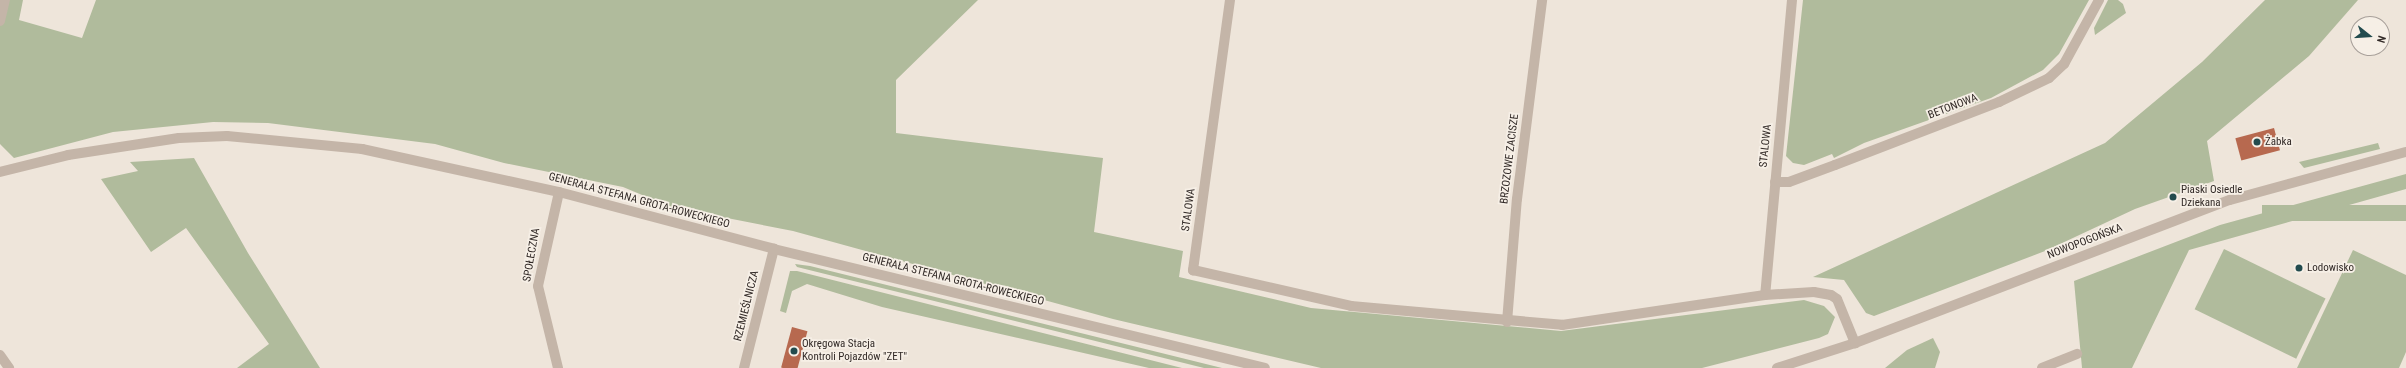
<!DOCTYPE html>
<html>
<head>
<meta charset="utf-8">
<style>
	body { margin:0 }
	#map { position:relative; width:2406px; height:368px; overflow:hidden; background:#eee5da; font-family:"Roboto Condensed",sans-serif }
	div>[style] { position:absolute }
	.green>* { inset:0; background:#b0bb9c; transform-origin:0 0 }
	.building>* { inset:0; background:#b7694f; transform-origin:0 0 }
	.minor>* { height:10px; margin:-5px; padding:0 5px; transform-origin:5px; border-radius:5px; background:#c4b5a8 }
	.tertiary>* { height:10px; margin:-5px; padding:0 5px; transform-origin:5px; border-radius:5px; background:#c4b5a8 }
	.dots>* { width:11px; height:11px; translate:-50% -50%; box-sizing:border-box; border:2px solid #f6efe6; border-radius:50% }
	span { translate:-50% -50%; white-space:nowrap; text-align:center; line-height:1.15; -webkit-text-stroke:3.5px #f6efe6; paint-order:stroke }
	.street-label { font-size:11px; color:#322a27 }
	.poi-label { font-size:11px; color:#322a27 }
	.left { translate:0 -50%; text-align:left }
	.north { position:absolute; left:2350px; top:16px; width:40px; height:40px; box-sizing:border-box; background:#f6efe6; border:1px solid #a8a09a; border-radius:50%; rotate:107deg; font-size:11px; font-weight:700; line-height:16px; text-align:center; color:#322a27 }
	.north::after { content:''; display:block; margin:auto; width:14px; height:18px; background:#224b4e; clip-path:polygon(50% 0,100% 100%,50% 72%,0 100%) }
</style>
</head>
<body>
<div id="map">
	<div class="green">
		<div style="clip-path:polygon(0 0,23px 0,19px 20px,82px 38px,96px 0,978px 0,896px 80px,896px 133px,1103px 158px,1094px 232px,1183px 251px,1179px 277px,1311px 308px,1561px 331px,1804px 300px,1824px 306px,1835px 317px,1828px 334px,1819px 338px,1702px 368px,1321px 368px,1113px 319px,793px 231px,671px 207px,623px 187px,504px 163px,435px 144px,268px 123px,213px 122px,113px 132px,14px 158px,0 144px)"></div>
		<div style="clip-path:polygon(1803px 0,2089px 0,2059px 54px,2043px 70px,1991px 98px,1864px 143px,1834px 158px,1832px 154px,1804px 165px,1793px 163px,1786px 156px)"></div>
		<div style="clip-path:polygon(2108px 0,2118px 0,2123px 4px,2126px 13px,2095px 35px,2094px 28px)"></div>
		<div style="clip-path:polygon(2265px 0,2358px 0,2309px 56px,2207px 141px,2214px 181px,2135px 209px,2045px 251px,1874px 316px,1866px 313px,1844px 280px,1813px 277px,2105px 143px,2202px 62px)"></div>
		<div style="clip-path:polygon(2378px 143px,2380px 149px,2304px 168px,2299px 162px)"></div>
		<div style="clip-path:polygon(194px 158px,248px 253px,320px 368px,237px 368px,269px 344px,186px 228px,151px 252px,101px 179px,138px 171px,130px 162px)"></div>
		<div style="clip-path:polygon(2406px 174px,2406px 189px,2189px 250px,2132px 368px,2082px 368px,2074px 281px,2220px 225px)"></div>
		<div style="left:2406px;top:205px;width:16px;height:144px;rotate:90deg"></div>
		<div style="left:2224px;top:249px;width:113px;height:67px;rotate:26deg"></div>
		<div style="clip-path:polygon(2353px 250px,2406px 275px,2406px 352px,2399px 368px,2297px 368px)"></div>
		<div style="clip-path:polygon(795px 264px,810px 266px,1222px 368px,1204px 368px,797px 267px)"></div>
		<div style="clip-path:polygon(790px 271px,797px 271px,1182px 368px,1149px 368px,882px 307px,807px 284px,792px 291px,786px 313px,780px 311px)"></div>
		<div style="clip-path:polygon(1933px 338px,1940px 352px,1935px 368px,1885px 368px,1907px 350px)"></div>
	</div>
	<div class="building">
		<div style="left:2274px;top:128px;width:23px;height:40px;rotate:75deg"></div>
		<div style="left:792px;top:327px;width:16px;height:42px;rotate:15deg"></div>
	</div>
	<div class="minor">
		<div style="left:1230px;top:0;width:273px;rotate:97.8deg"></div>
		<div style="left:1193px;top:270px;width:162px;rotate:12.8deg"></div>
		<div style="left:1351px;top:306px;width:212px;rotate:5.1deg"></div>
		<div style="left:1562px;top:325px;width:205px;rotate:-8.4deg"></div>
		<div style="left:1792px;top:0;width:296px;rotate:95.2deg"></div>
		<div style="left:1765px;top:295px;width:49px;rotate:-3.5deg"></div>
		<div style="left:1814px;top:292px;width:17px;rotate:10deg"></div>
		<div style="left:1831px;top:295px;width:7px;rotate:34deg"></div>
		<div style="left:1837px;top:299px;width:48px;rotate:67.8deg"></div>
		<div style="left:0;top:21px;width:22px;rotate:-77deg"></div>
		<div style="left:1775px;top:182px;width:14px"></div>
		<div style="left:1789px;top:182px;width:49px;rotate:-20.3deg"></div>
		<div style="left:1835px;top:165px;width:176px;rotate:-21deg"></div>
		<div style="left:1999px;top:102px;width:55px;rotate:-25.6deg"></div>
		<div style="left:2049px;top:78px;width:21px;rotate:-43deg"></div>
		<div style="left:2064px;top:64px;width:73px;rotate:-61.3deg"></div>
		<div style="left:1507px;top:322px;width:123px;rotate:-85.4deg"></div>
		<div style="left:1517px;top:199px;width:201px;rotate:-82.8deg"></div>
		<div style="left:0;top:355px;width:16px;rotate:55deg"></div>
		<div style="left:558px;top:368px;width:84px;rotate:-103.7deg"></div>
		<div style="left:538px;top:286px;width:96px;rotate:-77.4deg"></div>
		<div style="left:744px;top:368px;width:123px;rotate:-75.9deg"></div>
		<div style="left:2042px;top:368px;width:38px;rotate:-22deg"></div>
	</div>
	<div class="tertiary">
		<div style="left:0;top:172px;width:70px;rotate:-14deg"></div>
		<div style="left:68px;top:155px;width:112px;rotate:-8.7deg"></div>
		<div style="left:179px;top:138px;width:48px;rotate:-2.4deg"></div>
		<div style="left:227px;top:136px;width:136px;rotate:5.5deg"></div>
		<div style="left:362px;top:149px;width:202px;rotate:12.3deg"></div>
		<div style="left:559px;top:192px;width:222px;rotate:14.8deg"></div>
		<div style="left:774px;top:249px;width:505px;rotate:13.62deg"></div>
		<div style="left:1777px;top:368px;width:82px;rotate:-17.8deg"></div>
		<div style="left:1855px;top:343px;width:401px;rotate:-20.9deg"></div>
		<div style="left:2230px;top:200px;width:182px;rotate:-15.3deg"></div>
	</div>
	<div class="dots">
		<div style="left:2257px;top:142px;background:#224b4e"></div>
		<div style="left:2173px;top:197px;background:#224b4e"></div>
		<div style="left:2299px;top:268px;background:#224b4e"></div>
		<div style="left:794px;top:351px;background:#224b4e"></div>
	</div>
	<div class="street-label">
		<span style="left:1953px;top:107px;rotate:-21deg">BETONOWA</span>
		<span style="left:1766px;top:146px;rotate:-84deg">STALOWA</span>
		<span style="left:1510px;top:159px;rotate:-83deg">BRZOZOWE ZACISZE</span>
		<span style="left:639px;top:201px;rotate:15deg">GENERAŁA STEFANA GROTA-ROWECKIEGO</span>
		<span style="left:1189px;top:210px;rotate:-82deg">STALOWA</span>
		<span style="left:2085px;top:242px;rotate:-21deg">NOWOPOGOŃSKA</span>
		<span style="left:532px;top:255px;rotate:-80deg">SPOŁECZNA</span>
		<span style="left:953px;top:280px;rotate:14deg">GENERAŁA STEFANA GROTA-ROWECKIEGO</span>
		<span style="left:747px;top:306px;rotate:-76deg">RZEMIEŚLNICZA</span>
	</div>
	<div class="poi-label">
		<span class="left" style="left:2265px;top:142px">Żabka</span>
		<span class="left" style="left:2181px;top:197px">Piaski Osiedle<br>Dziekana</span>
		<span class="left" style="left:2307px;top:268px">Lodowisko</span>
		<span class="left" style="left:802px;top:351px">Okręgowa Stacja<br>Kontroli Pojazdów "ZET"</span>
	</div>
	<div class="north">N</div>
</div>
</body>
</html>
